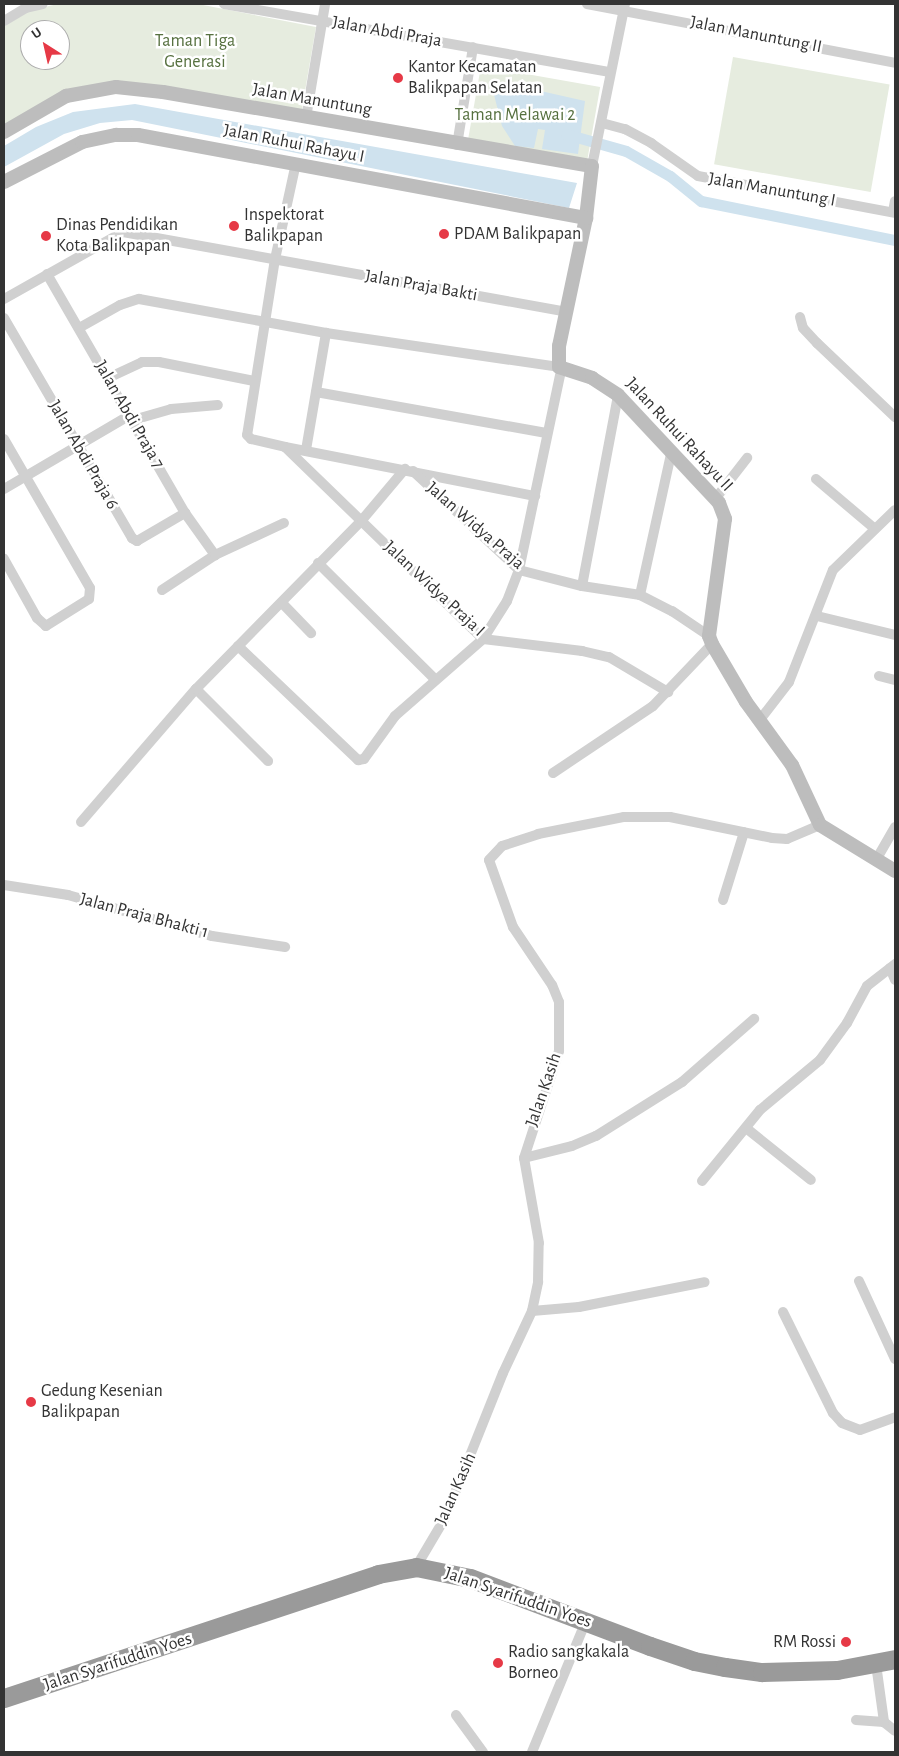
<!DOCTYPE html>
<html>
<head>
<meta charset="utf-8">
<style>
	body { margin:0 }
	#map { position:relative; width:899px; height:1756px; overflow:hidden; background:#fff; font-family:"Alegreya Sans",sans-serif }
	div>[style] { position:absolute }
	.green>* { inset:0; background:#e6ecdf; transform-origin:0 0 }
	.water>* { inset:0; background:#cfe2ee }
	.canal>* { height:11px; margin:-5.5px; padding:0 5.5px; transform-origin:5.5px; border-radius:5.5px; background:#cfe2ee }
	.street>* { height:10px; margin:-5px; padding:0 5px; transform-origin:5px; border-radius:5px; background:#d0d0d0 }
	.secondary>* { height:14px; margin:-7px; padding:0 7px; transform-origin:7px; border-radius:7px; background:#bdbdbd }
	.highway>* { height:19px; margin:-9.5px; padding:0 9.5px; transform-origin:9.5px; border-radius:9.5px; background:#9a9a9a }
	.dots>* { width:14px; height:14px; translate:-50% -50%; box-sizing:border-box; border:2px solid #fff; border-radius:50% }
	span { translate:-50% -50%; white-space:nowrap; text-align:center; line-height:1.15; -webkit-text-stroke:5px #fff; paint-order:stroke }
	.street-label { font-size:18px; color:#333 }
	.park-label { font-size:18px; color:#56703f }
	.poi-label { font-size:18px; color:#333 }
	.left { translate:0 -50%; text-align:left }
	.right { translate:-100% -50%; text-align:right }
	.frame { position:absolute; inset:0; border:5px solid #333; pointer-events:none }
	.north { position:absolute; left:20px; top:20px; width:50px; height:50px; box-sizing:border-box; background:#fff; border:1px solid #adadad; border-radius:50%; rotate:325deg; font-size:14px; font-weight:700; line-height:20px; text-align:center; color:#333 }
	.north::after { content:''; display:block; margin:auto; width:18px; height:22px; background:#e63946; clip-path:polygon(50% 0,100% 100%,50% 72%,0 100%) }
</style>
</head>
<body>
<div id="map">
	<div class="green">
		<div style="clip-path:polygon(evenodd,58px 4px,198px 4px,316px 27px,300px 120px,121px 88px,84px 91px,4px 129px,4px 26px,31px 10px,58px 4px,30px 30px,60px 30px,60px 60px,30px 60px,30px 30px)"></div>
		<div style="left:733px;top:57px;width:159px;height:109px;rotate:10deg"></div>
		<div style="left:481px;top:66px;width:121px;height:85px;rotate:10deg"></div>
	</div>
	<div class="water">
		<div style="clip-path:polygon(496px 87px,545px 92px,585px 101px,578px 154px,542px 149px,545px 130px,538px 129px,534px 148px,515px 146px,502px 126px,493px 91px)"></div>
		<div style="clip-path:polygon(135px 104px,577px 183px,569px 208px,132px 120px,100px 123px,64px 134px,4px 167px,4px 146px,36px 127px,73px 112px)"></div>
	</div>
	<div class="canal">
		<div style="left:566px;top:134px;width:62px;rotate:15.8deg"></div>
		<div style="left:626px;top:151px;width:51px;rotate:29.6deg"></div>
		<div style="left:670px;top:176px;width:40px;rotate:39deg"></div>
		<div style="left:701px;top:201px;width:198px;rotate:11.4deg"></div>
	</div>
	<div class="street">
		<div style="left:224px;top:4px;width:392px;rotate:10deg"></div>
		<div style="left:587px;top:4px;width:314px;rotate:10.8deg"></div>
		<div style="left:4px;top:21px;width:26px;rotate:-31deg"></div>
		<div style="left:26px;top:8px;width:17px;rotate:-13deg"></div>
		<div style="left:306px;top:118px;width:116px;rotate:-80.5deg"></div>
		<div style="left:602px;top:123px;width:24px;rotate:15deg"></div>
		<div style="left:625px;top:129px;width:30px;rotate:28deg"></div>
		<div style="left:651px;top:143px;width:57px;rotate:35.1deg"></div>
		<div style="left:698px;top:176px;width:200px;rotate:10.6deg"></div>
		<div style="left:457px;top:145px;width:99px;rotate:-80.7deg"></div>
		<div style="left:296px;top:163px;width:98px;rotate:102.3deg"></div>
		<div style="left:275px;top:259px;width:178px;rotate:99deg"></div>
		<div style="left:247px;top:435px;width:6px;rotate:45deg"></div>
		<div style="left:251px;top:439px;width:35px;rotate:13deg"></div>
		<div style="left:285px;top:447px;width:255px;rotate:11.1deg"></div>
		<div style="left:592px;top:166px;width:165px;rotate:-78.5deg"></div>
		<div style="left:893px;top:212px;width:11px;rotate:-80deg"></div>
		<div style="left:47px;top:274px;width:276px;rotate:60deg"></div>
		<div style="left:185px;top:513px;width:52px;rotate:54.5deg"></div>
		<div style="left:4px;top:299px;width:137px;rotate:-29.4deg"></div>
		<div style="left:123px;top:232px;width:451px;rotate:10.2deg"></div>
		<div style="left:800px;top:317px;width:11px;rotate:75deg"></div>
		<div style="left:803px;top:328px;width:21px;rotate:47deg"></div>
		<div style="left:817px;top:343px;width:108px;rotate:43.5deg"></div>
		<div style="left:4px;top:318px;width:255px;rotate:59.8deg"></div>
		<div style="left:132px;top:538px;width:6px;rotate:31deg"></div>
		<div style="left:137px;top:541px;width:56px;rotate:-30.3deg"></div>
		<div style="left:79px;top:328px;width:47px;rotate:-29.3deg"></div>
		<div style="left:120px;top:305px;width:20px;rotate:-18deg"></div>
		<div style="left:139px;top:299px;width:190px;rotate:10.3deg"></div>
		<div style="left:326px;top:333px;width:235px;rotate:8.3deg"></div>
		<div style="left:108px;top:378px;width:38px;rotate:-25deg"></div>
		<div style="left:142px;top:362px;width:17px"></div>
		<div style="left:159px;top:362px;width:97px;rotate:11.3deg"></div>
		<div style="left:316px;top:392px;width:234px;rotate:10.1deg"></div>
		<div style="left:133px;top:420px;width:40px;rotate:-16deg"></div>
		<div style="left:171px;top:409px;width:47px;rotate:-4.9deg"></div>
		<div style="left:4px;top:439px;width:172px;rotate:60deg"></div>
		<div style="left:90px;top:588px;width:11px;rotate:95deg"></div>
		<div style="left:89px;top:599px;width:51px;rotate:147.9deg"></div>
		<div style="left:46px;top:626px;width:12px;rotate:-138deg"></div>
		<div style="left:37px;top:618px;width:68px;rotate:-119.2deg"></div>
		<div style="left:285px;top:447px;width:276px;rotate:44.1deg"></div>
		<div style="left:483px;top:639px;width:100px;rotate:6.9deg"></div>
		<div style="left:582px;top:651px;width:28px;rotate:13deg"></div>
		<div style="left:609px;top:657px;width:69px;rotate:30.7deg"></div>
		<div style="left:306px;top:450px;width:119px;rotate:-80.3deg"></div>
		<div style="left:413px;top:471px;width:145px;rotate:43deg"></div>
		<div style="left:519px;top:570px;width:65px;rotate:14.3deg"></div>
		<div style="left:582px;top:586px;width:59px;rotate:8.8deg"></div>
		<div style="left:640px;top:595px;width:36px;rotate:27deg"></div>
		<div style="left:672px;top:611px;width:45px;rotate:34deg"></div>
		<div style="left:816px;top:479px;width:77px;rotate:40.3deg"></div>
		<div style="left:4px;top:489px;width:146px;rotate:-30.4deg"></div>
		<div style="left:716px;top:498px;width:51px;rotate:-52.2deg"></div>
		<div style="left:318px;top:563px;width:163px;rotate:44.8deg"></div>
		<div style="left:582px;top:586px;width:194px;rotate:-79.3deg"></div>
		<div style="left:162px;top:590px;width:64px;rotate:-33.4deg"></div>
		<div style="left:215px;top:555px;width:76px;rotate:-24.9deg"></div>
		<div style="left:640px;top:595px;width:148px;rotate:-77.6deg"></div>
		<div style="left:282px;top:603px;width:42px;rotate:46deg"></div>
		<div style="left:817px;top:616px;width:80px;rotate:13.7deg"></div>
		<div style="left:238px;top:646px;width:166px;rotate:43.5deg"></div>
		<div style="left:358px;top:760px;width:6px;rotate:-9deg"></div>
		<div style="left:364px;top:759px;width:53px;rotate:-54.2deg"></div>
		<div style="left:395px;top:716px;width:117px;rotate:-41.2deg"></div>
		<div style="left:483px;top:639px;width:45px;rotate:-57.7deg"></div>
		<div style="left:507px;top:601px;width:33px;rotate:-69deg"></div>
		<div style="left:519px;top:570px;width:204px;rotate:-78.1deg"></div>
		<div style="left:879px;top:676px;width:16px;rotate:14deg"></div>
		<div style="left:196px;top:689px;width:102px;rotate:45deg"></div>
		<div style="left:759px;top:721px;width:49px;rotate:-52.4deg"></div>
		<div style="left:789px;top:682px;width:120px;rotate:-68.6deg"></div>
		<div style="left:833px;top:570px;width:86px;rotate:-44.1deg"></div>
		<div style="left:553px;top:773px;width:120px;rotate:-33.8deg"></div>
		<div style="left:653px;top:706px;width:86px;rotate:-46.4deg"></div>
		<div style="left:81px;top:822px;width:176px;rotate:-49.2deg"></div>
		<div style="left:196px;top:689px;width:237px;rotate:-45.5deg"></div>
		<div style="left:362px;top:520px;width:67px;rotate:-49.9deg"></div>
		<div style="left:876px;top:860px;width:38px;rotate:-60deg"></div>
		<div style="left:4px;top:885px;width:65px;rotate:8.9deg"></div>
		<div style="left:68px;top:895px;width:150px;rotate:15.9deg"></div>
		<div style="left:212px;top:936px;width:74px;rotate:8.6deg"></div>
		<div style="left:723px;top:900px;width:71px;rotate:-72.8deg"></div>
		<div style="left:890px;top:968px;width:13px;rotate:67deg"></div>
		<div style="left:746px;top:1128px;width:83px;rotate:38.7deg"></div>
		<div style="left:524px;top:1158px;width:49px;rotate:-14deg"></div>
		<div style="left:572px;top:1146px;width:26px;rotate:-23deg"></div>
		<div style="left:596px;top:1136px;width:102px;rotate:-32.1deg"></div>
		<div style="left:682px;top:1082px;width:96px;rotate:-41.2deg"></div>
		<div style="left:702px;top:1181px;width:92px;rotate:-50.8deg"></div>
		<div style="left:760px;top:1110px;width:78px;rotate:-39.8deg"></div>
		<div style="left:820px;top:1060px;width:46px;rotate:-53.9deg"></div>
		<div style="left:847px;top:1023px;width:42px;rotate:-61.6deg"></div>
		<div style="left:867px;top:986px;width:36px;rotate:-38deg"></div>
		<div style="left:859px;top:1281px;width:86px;rotate:65.2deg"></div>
		<div style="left:532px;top:1311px;width:47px;rotate:-4.9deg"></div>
		<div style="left:579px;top:1307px;width:128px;rotate:-11.2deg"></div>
		<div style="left:783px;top:1312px;width:113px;rotate:63.7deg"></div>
		<div style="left:833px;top:1413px;width:13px;rotate:48deg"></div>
		<div style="left:842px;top:1423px;width:19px;rotate:21deg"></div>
		<div style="left:860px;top:1430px;width:37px;rotate:-20deg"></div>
		<div style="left:416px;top:1567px;width:57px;rotate:-59.4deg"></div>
		<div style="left:445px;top:1518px;width:156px;rotate:-68.2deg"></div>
		<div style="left:503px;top:1373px;width:68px;rotate:-64.9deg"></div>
		<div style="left:532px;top:1311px;width:30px;rotate:-78deg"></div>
		<div style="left:538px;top:1282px;width:39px;rotate:-89deg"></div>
		<div style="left:539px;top:1243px;width:86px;rotate:-100deg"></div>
		<div style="left:524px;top:1158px;width:113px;rotate:-71.9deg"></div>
		<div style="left:559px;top:1051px;width:49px;rotate:-90deg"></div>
		<div style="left:559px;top:1002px;width:18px;rotate:-112deg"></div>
		<div style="left:552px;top:985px;width:70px;rotate:-123.9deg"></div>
		<div style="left:513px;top:927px;width:71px;rotate:-109.7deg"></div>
		<div style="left:489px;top:860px;width:19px;rotate:-47deg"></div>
		<div style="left:502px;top:846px;width:38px;rotate:-18deg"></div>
		<div style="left:538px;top:834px;width:88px;rotate:-11.2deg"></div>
		<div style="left:624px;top:817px;width:46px"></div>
		<div style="left:670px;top:817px;width:104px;rotate:11.6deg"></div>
		<div style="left:772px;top:838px;width:15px;rotate:4deg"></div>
		<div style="left:787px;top:839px;width:36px;rotate:-23deg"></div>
		<div style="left:876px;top:1664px;width:59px;rotate:82.1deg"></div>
		<div style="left:884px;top:1722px;width:14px;rotate:39deg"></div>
		<div style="left:456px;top:1715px;width:46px;rotate:53.9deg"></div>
		<div style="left:856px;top:1720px;width:28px;rotate:4deg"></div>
		<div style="left:532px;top:1752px;width:142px;rotate:-67.6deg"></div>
	</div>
	<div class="secondary">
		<div style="left:4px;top:132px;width:72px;rotate:-30.1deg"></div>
		<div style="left:66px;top:96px;width:51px;rotate:-10.2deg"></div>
		<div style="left:116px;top:87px;width:47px;rotate:6.1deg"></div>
		<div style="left:163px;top:92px;width:435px;rotate:9.8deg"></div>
		<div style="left:592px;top:166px;width:52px;rotate:96.6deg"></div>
		<div style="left:586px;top:218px;width:131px;rotate:101.9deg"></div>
		<div style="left:559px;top:346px;width:21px;rotate:90deg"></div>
		<div style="left:559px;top:367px;width:35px;rotate:18deg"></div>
		<div style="left:592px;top:378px;width:31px;rotate:33deg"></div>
		<div style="left:618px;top:395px;width:148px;rotate:46.9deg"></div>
		<div style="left:719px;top:503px;width:17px;rotate:69deg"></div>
		<div style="left:725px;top:519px;width:118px;rotate:97.8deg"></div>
		<div style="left:709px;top:636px;width:9px;rotate:69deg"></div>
		<div style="left:712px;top:644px;width:67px;rotate:59.6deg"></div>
		<div style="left:746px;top:702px;width:78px;rotate:53.9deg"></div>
		<div style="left:792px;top:765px;width:66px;rotate:65deg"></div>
		<div style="left:820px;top:825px;width:88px;rotate:31.5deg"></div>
		<div style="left:4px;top:182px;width:88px;rotate:-27.1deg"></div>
		<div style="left:82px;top:142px;width:35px;rotate:-12deg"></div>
		<div style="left:116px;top:135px;width:22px"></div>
		<div style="left:138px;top:135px;width:456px;rotate:10.5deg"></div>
	</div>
	<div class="highway">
		<div style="left:4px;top:1698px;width:394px;rotate:-18.3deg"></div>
		<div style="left:378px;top:1574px;width:39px;rotate:-10deg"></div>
		<div style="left:416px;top:1567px;width:55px;rotate:11.5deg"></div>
		<div style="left:470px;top:1578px;width:192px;rotate:20.7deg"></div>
		<div style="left:650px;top:1646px;width:46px;rotate:18.8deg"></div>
		<div style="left:694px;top:1661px;width:32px;rotate:11deg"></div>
		<div style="left:725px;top:1667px;width:37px;rotate:8deg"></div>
		<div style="left:762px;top:1672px;width:75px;rotate:-1.5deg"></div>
		<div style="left:837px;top:1670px;width:59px;rotate:-10.7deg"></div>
	</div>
	<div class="dots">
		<div style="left:398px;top:78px;background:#e63946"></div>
		<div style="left:234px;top:226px;background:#e63946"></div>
		<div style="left:444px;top:234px;background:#e63946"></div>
		<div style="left:46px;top:236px;background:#e63946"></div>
		<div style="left:31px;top:1402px;background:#e63946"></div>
		<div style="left:846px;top:1642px;background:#e63946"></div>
		<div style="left:498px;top:1663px;background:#e63946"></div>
	</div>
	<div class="street-label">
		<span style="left:387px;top:32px;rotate:10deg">Jalan Abdi Praja</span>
		<span style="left:756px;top:35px;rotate:11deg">Jalan Manuntung II</span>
		<span style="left:312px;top:100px;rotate:10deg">Jalan Manuntung</span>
		<span style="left:294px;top:144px;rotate:11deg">Jalan Ruhui Rahayu I</span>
		<span style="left:772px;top:190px;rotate:10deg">Jalan Manuntung I</span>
		<span style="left:421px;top:286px;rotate:10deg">Jalan Praja Bakti</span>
		<span style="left:129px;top:415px;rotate:60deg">Jalan Abdi Praja 7</span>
		<span style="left:679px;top:435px;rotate:47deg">Jalan Ruhui Rahayu II</span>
		<span style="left:83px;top:455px;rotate:60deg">Jalan Abdi Praja 6</span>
		<span style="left:475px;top:526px;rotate:41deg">Jalan Widya Praja</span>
		<span style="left:434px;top:589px;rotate:43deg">Jalan Widya Praja I</span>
		<span style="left:144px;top:916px;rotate:15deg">Jalan Praja Bhakti 1</span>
		<span style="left:544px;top:1090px;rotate:-71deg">Jalan Kasih</span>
		<span style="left:456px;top:1489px;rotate:-66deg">Jalan Kasih</span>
		<span style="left:518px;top:1598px;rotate:19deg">Jalan Syarifuddin Yoes</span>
		<span style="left:118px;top:1662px;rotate:-18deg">Jalan Syarifuddin Yoes</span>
	</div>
	<div class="park-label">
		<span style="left:195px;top:52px">Taman Tiga<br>Generasi</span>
		<span style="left:515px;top:115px">Taman Melawai 2</span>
	</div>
	<div class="poi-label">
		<span class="left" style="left:408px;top:78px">Kantor Kecamatan<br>Balikpapan Selatan</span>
		<span class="left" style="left:244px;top:226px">Inspektorat<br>Balikpapan</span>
		<span class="left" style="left:56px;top:236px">Dinas Pendidikan<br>Kota Balikpapan</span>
		<span class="left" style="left:454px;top:234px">PDAM Balikpapan</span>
		<span class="left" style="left:41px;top:1402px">Gedung Kesenian<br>Balikpapan</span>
		<span class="right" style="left:836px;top:1642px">RM Rossi</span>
		<span class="left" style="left:508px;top:1663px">Radio sangkakala<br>Borneo</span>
	</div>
	<div class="frame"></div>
	<div class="north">U</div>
</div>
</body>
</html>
